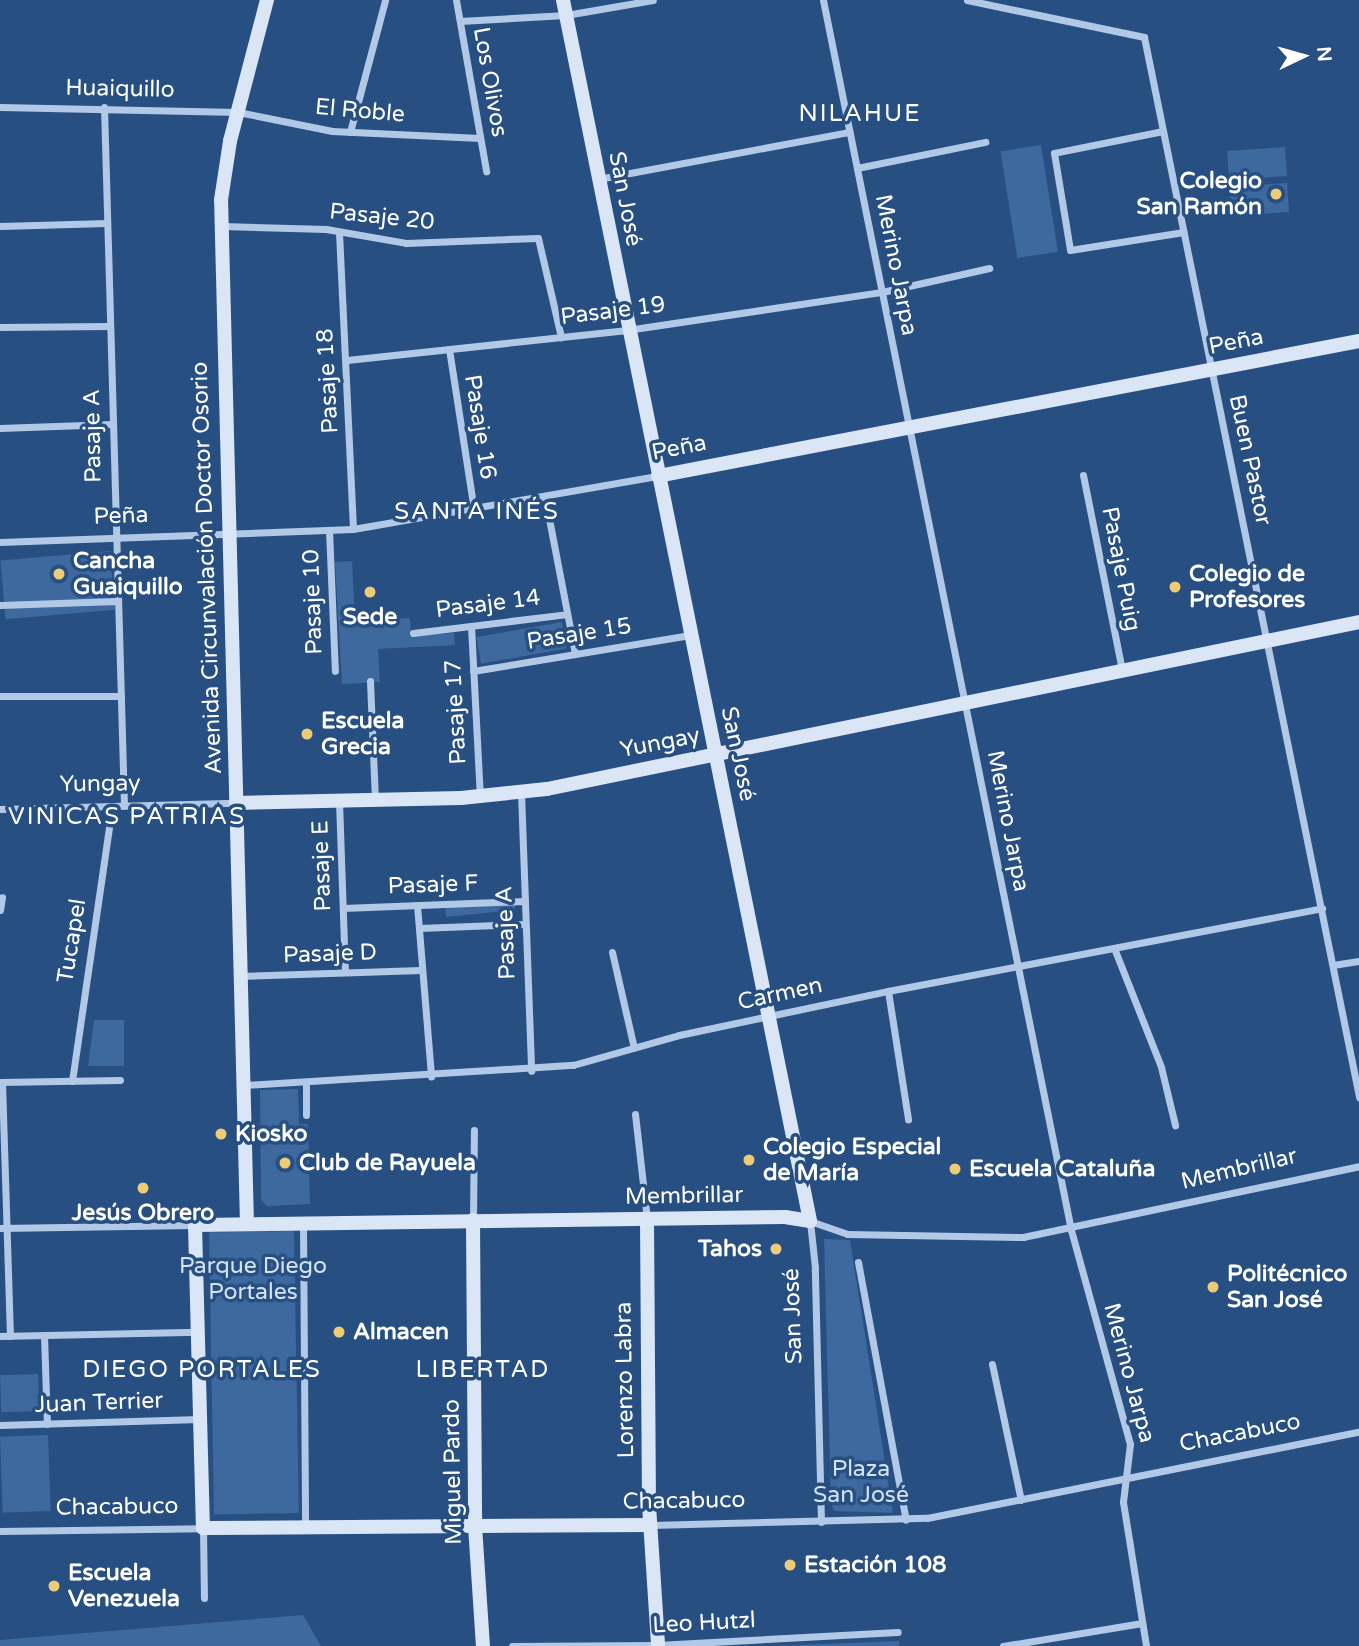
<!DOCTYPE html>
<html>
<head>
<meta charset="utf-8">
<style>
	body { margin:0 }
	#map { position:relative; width:1359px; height:1646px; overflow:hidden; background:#284f82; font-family:"Varela Round",sans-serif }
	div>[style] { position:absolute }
	.green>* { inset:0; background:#3d699f; transform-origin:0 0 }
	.street>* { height:7px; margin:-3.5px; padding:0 3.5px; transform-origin:3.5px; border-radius:3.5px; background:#b1c9e6 }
	.secondary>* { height:14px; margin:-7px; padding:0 7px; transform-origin:7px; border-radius:7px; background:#dae6f6 }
	.dots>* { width:19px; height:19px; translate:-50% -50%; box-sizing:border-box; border:4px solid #284f82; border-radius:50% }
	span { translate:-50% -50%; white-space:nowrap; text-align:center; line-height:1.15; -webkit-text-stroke:7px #284f82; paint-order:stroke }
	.street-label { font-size:23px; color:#fff }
	.poi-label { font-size:23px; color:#fff; font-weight:700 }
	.right { translate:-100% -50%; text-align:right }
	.left { translate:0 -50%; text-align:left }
	.park-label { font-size:23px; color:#d4e3f5 }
	.neighbourhood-label { font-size:24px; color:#fff; letter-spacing:2px }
	.north { position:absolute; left:1268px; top:21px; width:70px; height:70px; -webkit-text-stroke:5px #284f82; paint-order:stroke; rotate:85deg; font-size:19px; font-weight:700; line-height:28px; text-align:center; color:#fff }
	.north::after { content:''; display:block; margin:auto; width:24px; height:32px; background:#fff; clip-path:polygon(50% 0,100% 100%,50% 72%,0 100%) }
</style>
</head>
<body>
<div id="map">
	<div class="green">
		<div style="left:1041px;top:145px;width:108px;height:41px;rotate:81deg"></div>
		<div style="left:1285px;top:147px;width:29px;height:58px;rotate:86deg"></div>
		<div style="left:1287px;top:183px;width:29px;height:58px;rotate:86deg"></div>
		<div style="left:110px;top:551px;width:59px;height:110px;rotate:85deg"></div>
		<div style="clip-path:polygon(352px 561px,355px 621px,410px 618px,411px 636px,454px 633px,455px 645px,378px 649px,380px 682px,342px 684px,335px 562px)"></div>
		<div style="left:562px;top:622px;width:27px;height:87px;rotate:80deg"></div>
		<div style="clip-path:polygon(515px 903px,515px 910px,446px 917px,445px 907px)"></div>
		<div style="clip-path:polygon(94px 1020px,124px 1020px,124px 1066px,88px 1066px)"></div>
		<div style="clip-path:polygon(298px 1089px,299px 1124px,308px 1124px,310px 1204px,267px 1206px,261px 1200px,260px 1090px)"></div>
		<div style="left:294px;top:1231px;width:282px;height:85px;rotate:89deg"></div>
		<div style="clip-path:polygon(824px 1239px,850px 1240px,893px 1513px,834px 1511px,831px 1503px)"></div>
		<div style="left:38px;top:1374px;width:37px;height:38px;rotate:88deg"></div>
		<div style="left:48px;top:1435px;width:76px;height:48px;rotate:88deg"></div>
		<div style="clip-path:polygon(303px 1615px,321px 1646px,0 1646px,0 1640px)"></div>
		<div style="clip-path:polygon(899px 1641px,899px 1646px,772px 1646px)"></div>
	</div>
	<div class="street">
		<div style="left:456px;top:0;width:174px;rotate:80deg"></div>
		<div style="left:823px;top:0;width:1255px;rotate:78.6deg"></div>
		<div style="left:1071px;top:1230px;width:222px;rotate:74.6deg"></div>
		<div style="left:1130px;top:1444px;width:58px;rotate:96.9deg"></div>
		<div style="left:1123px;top:1502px;width:146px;rotate:80.9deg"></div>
		<div style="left:967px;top:0;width:181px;rotate:11.8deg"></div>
		<div style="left:1144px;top:37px;width:1082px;rotate:78.53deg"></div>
		<div style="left:460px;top:21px;width:106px;rotate:-3.2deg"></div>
		<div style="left:566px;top:15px;width:88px;rotate:-9.8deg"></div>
		<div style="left:0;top:107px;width:238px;rotate:1.2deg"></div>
		<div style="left:238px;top:112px;width:96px;rotate:11.4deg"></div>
		<div style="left:332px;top:131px;width:148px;rotate:2.7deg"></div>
		<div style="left:104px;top:107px;width:699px;rotate:88.36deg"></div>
		<div style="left:1163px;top:131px;width:111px;rotate:168.6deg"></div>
		<div style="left:1054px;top:153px;width:98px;rotate:80.6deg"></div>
		<div style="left:1070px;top:250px;width:115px;rotate:-9deg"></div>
		<div style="left:350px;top:132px;width:137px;rotate:-75.1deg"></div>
		<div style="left:857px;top:168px;width:131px;rotate:-11.5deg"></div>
		<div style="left:598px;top:179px;width:256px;rotate:-10.6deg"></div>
		<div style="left:0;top:226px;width:107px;rotate:-1.6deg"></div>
		<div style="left:222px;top:226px;width:104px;rotate:1.7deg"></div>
		<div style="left:326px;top:229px;width:81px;rotate:9.9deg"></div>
		<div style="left:406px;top:243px;width:132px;rotate:-2.2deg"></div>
		<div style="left:538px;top:238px;width:102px;rotate:76.9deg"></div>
		<div style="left:339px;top:232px;width:297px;rotate:87.3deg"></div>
		<div style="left:0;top:327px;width:110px;rotate:-0.5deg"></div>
		<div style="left:449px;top:349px;width:164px;rotate:81.2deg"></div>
		<div style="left:347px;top:360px;width:282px;rotate:-6.1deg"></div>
		<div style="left:627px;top:330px;width:258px;rotate:-8.5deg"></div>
		<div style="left:882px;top:292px;width:110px;rotate:-12.6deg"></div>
		<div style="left:0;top:428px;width:112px;rotate:-2deg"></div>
		<div style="left:1083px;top:475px;width:199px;rotate:78.7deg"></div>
		<div style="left:545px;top:498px;width:159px;rotate:79.1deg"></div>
		<div style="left:329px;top:530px;width:141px;rotate:87.6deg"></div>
		<div style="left:0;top:542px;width:353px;rotate:-2.1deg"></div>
		<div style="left:353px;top:529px;width:310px;rotate:-9.9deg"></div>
		<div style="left:0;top:605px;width:117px;rotate:-2deg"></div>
		<div style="left:471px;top:626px;width:170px;rotate:87deg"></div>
		<div style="left:413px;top:633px;width:155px;rotate:-7deg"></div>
		<div style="left:473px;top:671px;width:220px;rotate:-9.4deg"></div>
		<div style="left:370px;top:681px;width:118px;rotate:87.6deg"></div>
		<div style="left:0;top:696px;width:121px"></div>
		<div style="left:521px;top:793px;width:278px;rotate:87.9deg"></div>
		<div style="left:339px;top:801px;width:171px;rotate:88deg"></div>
		<div style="left:0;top:809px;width:236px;rotate:-1.5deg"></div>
		<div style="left:417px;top:905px;width:172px;rotate:85.3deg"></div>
		<div style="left:343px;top:908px;width:182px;rotate:-2.2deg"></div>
		<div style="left:0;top:910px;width:13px;rotate:-81deg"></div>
		<div style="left:419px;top:928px;width:106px;rotate:-2.2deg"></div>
		<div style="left:1114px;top:948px;width:128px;rotate:68.4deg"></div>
		<div style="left:1161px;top:1067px;width:60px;rotate:76.4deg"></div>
		<div style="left:612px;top:952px;width:98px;rotate:77.1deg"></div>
		<div style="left:1333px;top:965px;width:26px;rotate:-9deg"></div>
		<div style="left:241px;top:976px;width:180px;rotate:-1.9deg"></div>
		<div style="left:888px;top:991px;width:130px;rotate:81.1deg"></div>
		<div style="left:72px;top:1081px;width:278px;rotate:-81.7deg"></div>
		<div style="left:0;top:1082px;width:120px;rotate:-1deg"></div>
		<div style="left:2px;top:1082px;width:254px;rotate:88.2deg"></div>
		<div style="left:306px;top:1082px;width:33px;rotate:90deg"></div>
		<div style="left:244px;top:1085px;width:330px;rotate:-3.5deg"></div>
		<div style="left:573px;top:1065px;width:110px;rotate:-15.8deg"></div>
		<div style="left:679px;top:1035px;width:214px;rotate:-11.9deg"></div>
		<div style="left:888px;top:991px;width:442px;rotate:-10.8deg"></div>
		<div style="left:635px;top:1114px;width:106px;rotate:83.5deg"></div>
		<div style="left:473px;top:1220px;width:90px;rotate:-89.4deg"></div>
		<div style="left:303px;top:1224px;width:303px;rotate:89.6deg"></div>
		<div style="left:0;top:1228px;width:195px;rotate:-0.9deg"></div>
		<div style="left:858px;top:1262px;width:262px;rotate:79.5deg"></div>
		<div style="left:44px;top:1335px;width:89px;rotate:88.1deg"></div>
		<div style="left:0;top:1336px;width:198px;rotate:-1.2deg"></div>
		<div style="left:992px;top:1364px;width:139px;rotate:78deg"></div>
		<div style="left:0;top:1425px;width:200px;rotate:-1.7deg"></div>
		<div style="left:821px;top:1522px;width:254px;rotate:-91.4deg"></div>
		<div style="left:815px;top:1268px;width:47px;rotate:-96.1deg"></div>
		<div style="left:810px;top:1221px;width:39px;rotate:19deg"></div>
		<div style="left:847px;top:1234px;width:176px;rotate:1deg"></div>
		<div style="left:1023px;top:1237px;width:343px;rotate:-11.9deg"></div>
		<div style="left:651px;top:1525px;width:276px;rotate:-1.5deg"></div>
		<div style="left:927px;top:1518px;width:440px;rotate:-11.3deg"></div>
		<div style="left:0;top:1531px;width:203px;rotate:-0.8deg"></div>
		<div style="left:203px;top:1528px;width:70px;rotate:89.2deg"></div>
		<div style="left:512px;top:1646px;width:145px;rotate:-0.4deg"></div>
		<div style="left:657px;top:1645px;width:241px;rotate:-3.1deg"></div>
		<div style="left:1003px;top:1646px;width:141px;rotate:-9.4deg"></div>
	</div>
	<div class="secondary">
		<div style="left:563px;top:0;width:1246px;rotate:78.56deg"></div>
		<div style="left:810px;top:1221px;width:24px;rotate:-171deg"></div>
		<div style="left:786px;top:1217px;width:591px;rotate:179.22deg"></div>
		<div style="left:195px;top:1225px;width:303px;rotate:88.5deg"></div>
		<div style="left:203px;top:1528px;width:447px;rotate:-0.4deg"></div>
		<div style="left:658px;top:476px;width:714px;rotate:-10.9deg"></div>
		<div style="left:236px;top:803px;width:225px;rotate:-1.3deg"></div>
		<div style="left:461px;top:798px;width:86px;rotate:-6deg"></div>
		<div style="left:547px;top:789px;width:829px;rotate:-11.62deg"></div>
		<div style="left:647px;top:1219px;width:286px;rotate:89.6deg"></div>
		<div style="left:649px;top:1505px;width:141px;rotate:86.3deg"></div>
		<div style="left:473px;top:1220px;width:306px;rotate:89.6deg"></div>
		<div style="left:475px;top:1526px;width:120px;rotate:86.2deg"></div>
		<div style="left:247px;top:1224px;width:1024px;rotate:-91.45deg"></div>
		<div style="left:221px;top:200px;width:60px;rotate:-81.3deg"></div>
		<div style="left:230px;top:141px;width:146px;rotate:-75.3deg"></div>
	</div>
	<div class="dots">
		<div style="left:1276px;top:194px;background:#ec7"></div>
		<div style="left:59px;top:574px;background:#ec7"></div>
		<div style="left:1175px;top:587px;background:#ec7"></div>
		<div style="left:370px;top:592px;background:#ec7"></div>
		<div style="left:307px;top:734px;background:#ec7"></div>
		<div style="left:221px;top:1134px;background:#ec7"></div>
		<div style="left:749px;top:1160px;background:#ec7"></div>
		<div style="left:285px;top:1163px;background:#ec7"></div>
		<div style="left:955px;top:1169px;background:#ec7"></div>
		<div style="left:143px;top:1188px;background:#ec7"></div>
		<div style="left:776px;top:1249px;background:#ec7"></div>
		<div style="left:1213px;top:1287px;background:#ec7"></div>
		<div style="left:339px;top:1332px;background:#ec7"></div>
		<div style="left:790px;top:1565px;background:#ec7"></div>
		<div style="left:54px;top:1586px;background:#ec7"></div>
	</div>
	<div class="street-label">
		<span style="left:490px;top:82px;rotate:80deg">Los Olivos</span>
		<span style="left:120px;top:89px;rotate:1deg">Huaiquillo</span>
		<span style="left:360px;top:111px;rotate:5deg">El Roble</span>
		<span style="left:625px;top:199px;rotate:79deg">San José</span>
		<span style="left:382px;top:217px;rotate:6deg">Pasaje 20</span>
		<span style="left:896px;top:265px;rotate:79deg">Merino Jarpa</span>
		<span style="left:613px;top:311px;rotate:-7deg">Pasaje 19</span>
		<span style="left:1236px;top:342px;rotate:-11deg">Peña</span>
		<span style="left:328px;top:381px;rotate:-93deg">Pasaje 18</span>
		<span style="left:480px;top:427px;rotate:81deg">Pasaje 16</span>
		<span style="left:93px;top:436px;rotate:-91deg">Pasaje A</span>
		<span style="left:679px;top:448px;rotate:-11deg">Peña</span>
		<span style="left:1250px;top:460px;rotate:78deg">Buen Pastor</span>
		<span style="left:121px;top:516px;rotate:-2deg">Peña</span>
		<span style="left:207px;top:568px;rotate:-92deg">Avenida Circunvalación Doctor Osorio</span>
		<span style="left:1121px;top:569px;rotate:79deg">Pasaje Puig</span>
		<span style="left:313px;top:602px;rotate:-92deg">Pasaje 10</span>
		<span style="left:488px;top:604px;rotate:-7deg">Pasaje 14</span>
		<span style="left:579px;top:634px;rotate:-9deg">Pasaje 15</span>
		<span style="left:456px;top:712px;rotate:-93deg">Pasaje 17</span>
		<span style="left:660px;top:743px;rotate:-11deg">Yungay</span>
		<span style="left:738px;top:754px;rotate:78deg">San José</span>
		<span style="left:100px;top:784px;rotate:-1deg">Yungay</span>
		<span style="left:1008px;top:821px;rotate:79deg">Merino Jarpa</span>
		<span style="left:322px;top:866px;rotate:-92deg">Pasaje E</span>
		<span style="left:433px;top:885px;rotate:-2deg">Pasaje F</span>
		<span style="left:506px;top:933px;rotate:-92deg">Pasaje A</span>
		<span style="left:72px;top:941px;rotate:-81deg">Tucapel</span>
		<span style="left:330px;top:954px;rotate:-2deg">Pasaje D</span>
		<span style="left:780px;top:994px;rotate:-12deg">Carmen</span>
		<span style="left:1239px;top:1169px;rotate:-13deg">Membrillar</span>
		<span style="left:684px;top:1196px;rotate:-1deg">Membrillar</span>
		<span style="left:793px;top:1316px;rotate:-92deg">San José</span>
		<span style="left:1129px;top:1373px;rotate:75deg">Merino Jarpa</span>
		<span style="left:625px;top:1380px;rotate:-91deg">Lorenzo Labra</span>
		<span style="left:99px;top:1403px;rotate:-2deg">Juan Terrier</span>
		<span style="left:1240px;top:1433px;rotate:-11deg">Chacabuco</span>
		<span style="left:453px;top:1472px;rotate:-91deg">Miguel Pardo</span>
		<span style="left:684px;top:1501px;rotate:-1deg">Chacabuco</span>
		<span style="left:117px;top:1507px;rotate:-1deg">Chacabuco</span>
		<span style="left:704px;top:1623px;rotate:-3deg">Leo Hutzl</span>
	</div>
	<div class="poi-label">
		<span class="right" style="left:1262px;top:194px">Colegio<br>San Ramón</span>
		<span class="left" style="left:73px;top:574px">Cancha<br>Guaiquillo</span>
		<span class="left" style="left:1189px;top:587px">Colegio de<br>Profesores</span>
		<span style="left:370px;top:617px">Sede</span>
		<span class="left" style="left:321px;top:734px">Escuela<br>Grecia</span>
		<span class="left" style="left:235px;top:1134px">Kiosko</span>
		<span class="left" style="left:763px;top:1160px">Colegio Especial<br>de María</span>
		<span class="left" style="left:299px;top:1163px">Club de Rayuela</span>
		<span class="left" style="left:969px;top:1169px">Escuela Cataluña</span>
		<span style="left:143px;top:1213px">Jesús Obrero</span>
		<span class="right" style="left:762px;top:1249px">Tahos</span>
		<span class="left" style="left:1227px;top:1287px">Politécnico<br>San José</span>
		<span class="left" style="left:353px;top:1332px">Almacen</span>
		<span class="left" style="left:804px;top:1565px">Estación 108</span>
		<span class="left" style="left:68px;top:1586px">Escuela<br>Venezuela</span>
	</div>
	<div class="park-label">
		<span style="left:253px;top:1279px">Parque Diego<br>Portales</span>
		<span style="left:861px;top:1482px">Plaza<br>San José</span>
	</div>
	<div class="neighbourhood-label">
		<span style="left:860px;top:114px">NILAHUE</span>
		<span style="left:477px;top:512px">SANTA INÉS</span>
		<span style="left:127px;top:817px">VINICAS PATRIAS</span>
		<span style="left:202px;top:1370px">DIEGO PORTALES</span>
		<span style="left:483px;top:1370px">LIBERTAD</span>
	</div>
	<div class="north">N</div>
</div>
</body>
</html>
